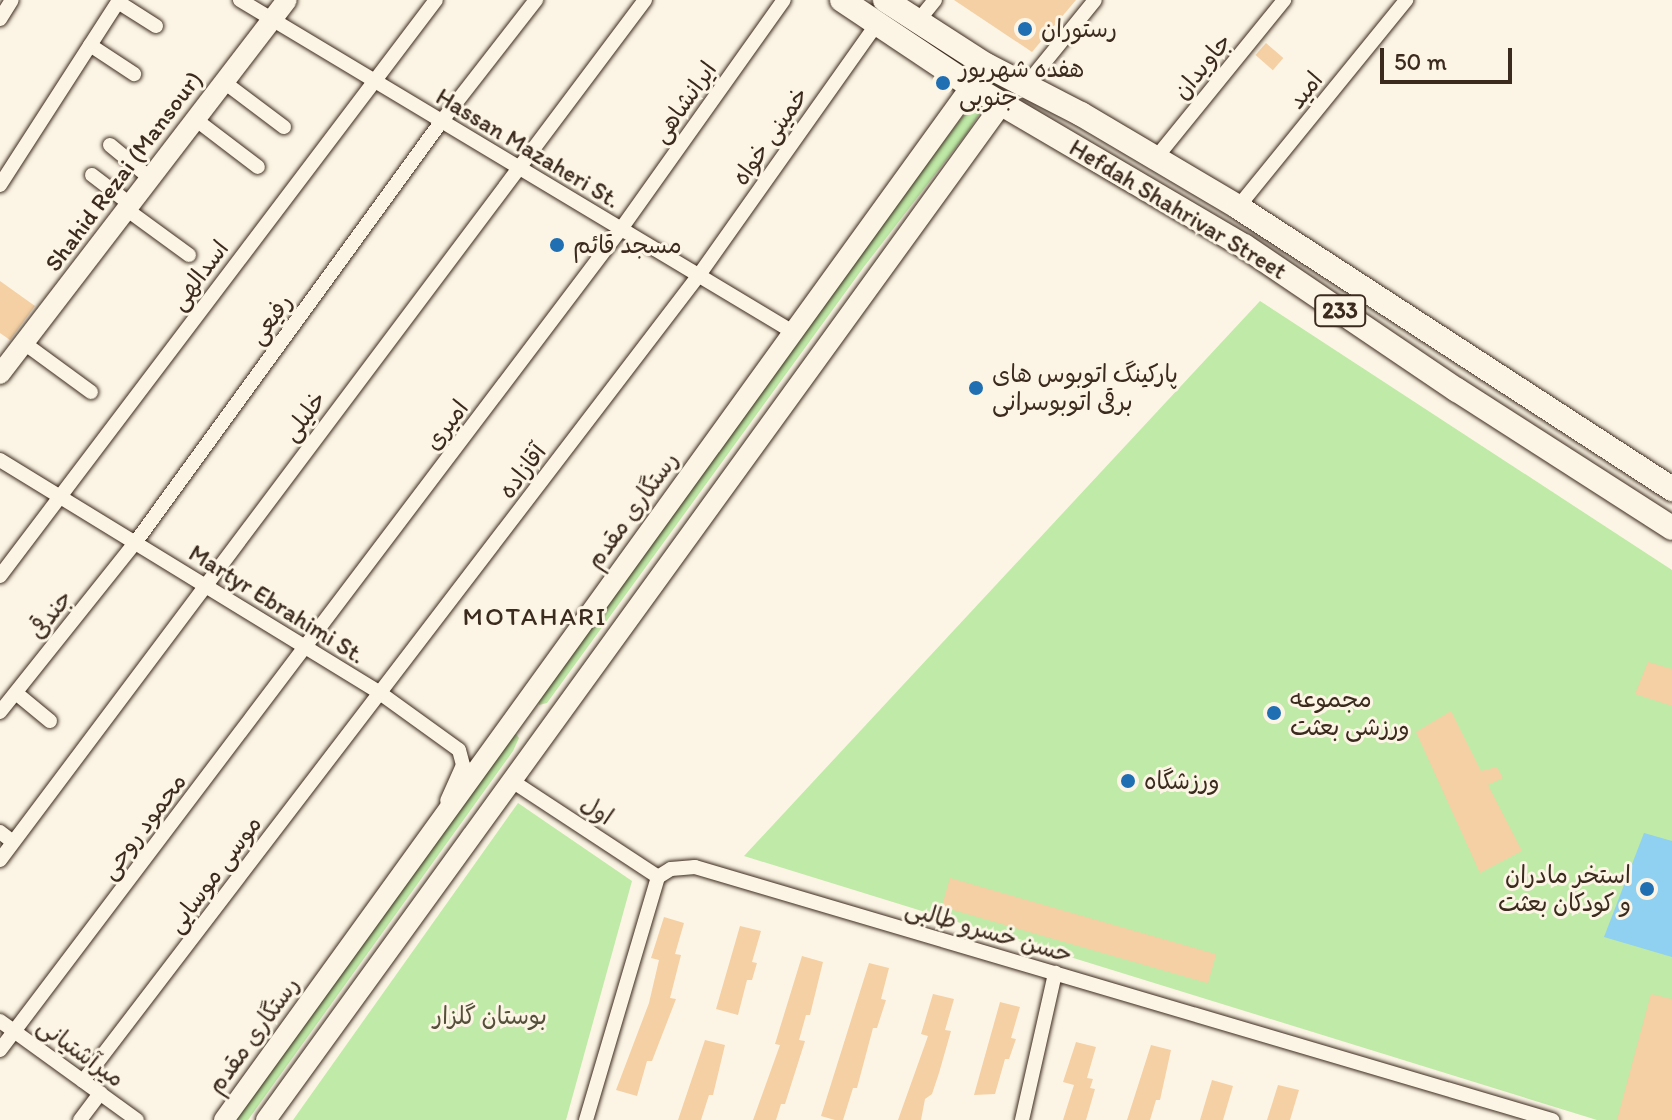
<!DOCTYPE html>
<html>
<head>
<meta charset="utf-8">
<style>
	body { margin:0 }
	#map { position:relative; width:1672px; height:1120px; overflow:hidden; background:#fcf5e5; font-family:Itim,"Playpen Sans Arabic",sans-serif }
	div>[style] { position:absolute }
	.green>* { inset:0; background:#bfeaa7 }
	.water>* { inset:0; background:#90d0f1 }
	.building>* { inset:0; background:#f4d0a4; transform-origin:0 0 }
	.roads { filter:drop-shadow(0 0 2px #3b2a1e) drop-shadow(0 0 2px #3b2a1e) }
	.minor>* { height:14px; margin:-7px; padding:0 7px; transform-origin:7px; border-radius:7px; background:#fcf5e5 }
	.secondary>* { height:20px; margin:-10px; padding:0 10px; transform-origin:10px; border-radius:10px; background:#fcf5e5 }
	.primary>* { height:24px; margin:-12px; padding:0 12px; transform-origin:12px; border-radius:12px; background:#fcf5e5 }
	.dots>* { width:22px; height:22px; translate:-50% -50%; box-sizing:border-box; border:4px solid #fcf5e5; border-radius:50% }
	span { translate:-50% -50%; white-space:nowrap; text-align:center; line-height:1.15; -webkit-text-stroke:6px #fcf5e5; paint-order:stroke }
	.shield-label span { padding:2px 6px; background:#fcf5e5; border:2px solid; border-radius:6px; -webkit-text-stroke-width:0 }
	.shield-label { font-size:22px; color:#3b2a1e; font-weight:700 }
	.poi-label { font-size:24px; color:#3b2a1e }
	.left { translate:0 -50%; text-align:left }
	.right { translate:-100% -50%; text-align:right }
	.street-label { font-size:24px; color:#3b2a1e }
	.park-label { font-size:24px; color:#555039 }
	.neighbourhood-label { font-size:26px; color:#3b2a1e; letter-spacing:2px }
	.scale { position:absolute; left:1380px; top:48px; width:132px; height:36px; box-sizing:border-box; border:4px solid #3b2a1e; border-top:0; padding-left:10px; font-size:24px; line-height:28px; white-space:nowrap; color:#3b2a1e; -webkit-text-stroke:6px #fcf5e5; paint-order:stroke }
</style>
</head>
<body>
<div id="map">
	<div class="green">
		<div style="clip-path:polygon(979px 104px,980px 113px,967px 133px,863px 268px,547px 703px,539px 705px,538px 698px,904px 195px,969px 108px)"></div>
		<div style="clip-path:polygon(1260px 301px,1672px 570px,1672px 1120px,1597px 1120px,744px 856px)"></div>
		<div style="clip-path:polygon(514px 731px,519px 738px,513px 751px,268px 1092px,248px 1120px,234px 1120px)"></div>
		<div style="clip-path:polygon(518px 803px,632px 881px,566px 1120px,293px 1120px)"></div>
	</div>
	<div class="water">
		<div style="clip-path:polygon(1644px 833px,1672px 841px,1672px 957px,1604px 937px)"></div>
	</div>
	<div class="building">
		<div style="clip-path:polygon(954px 0,1076px 0,1032px 52px)"></div>
		<div style="left:1266px;top:43px;width:23px;height:16px;rotate:41deg"></div>
		<div style="clip-path:polygon(0 281px,35px 306px,10px 340px,0 333px)"></div>
		<div style="clip-path:polygon(1648px 662px,1672px 669px,1672px 706px,1635px 694px)"></div>
		<div style="clip-path:polygon(1451px 711px,1481px 771px,1497px 767px,1503px 778px,1488px 785px,1522px 851px,1480px 873px,1416px 732px)"></div>
		<div style="left:950px;top:878px;width:277px;height:30px;rotate:16deg"></div>
		<div style="clip-path:polygon(664px 917px,684px 923px,675px 954px,681px 955px,670px 998px,676px 999px,652px 1061px,647px 1061px,637px 1096px,616px 1090px,649px 1003px,659px 960px,651px 958px)"></div>
		<div style="clip-path:polygon(740px 926px,761px 931px,752px 962px,757px 963px,752px 980px,747px 980px,738px 1015px,716px 1009px)"></div>
		<div style="clip-path:polygon(802px 956px,823px 962px,810px 1015px,806px 1015px,799px 1040px,805px 1041px,785px 1104px,781px 1104px,776px 1120px,753px 1120px,780px 1045px,775px 1044px)"></div>
		<div style="clip-path:polygon(869px 963px,889px 968px,881px 999px,886px 1000px,877px 1028px,873px 1028px,857px 1088px,853px 1088px,843px 1120px,835px 1120px,821px 1116px)"></div>
		<div style="clip-path:polygon(933px 994px,954px 999px,945px 1030px,951px 1031px,939px 1073px,932px 1094px,925px 1099px,921px 1120px,898px 1120px,928px 1036px,921px 1034px)"></div>
		<div style="clip-path:polygon(1651px 994px,1672px 999px,1672px 1120px,1617px 1120px)"></div>
		<div style="clip-path:polygon(1000px 1002px,1020px 1007px,1011px 1038px,1016px 1039px,1009px 1059px,1005px 1059px,995px 1094px,974px 1095px)"></div>
		<div style="clip-path:polygon(705px 1040px,725px 1045px,713px 1095px,709px 1095px,701px 1120px,678px 1120px)"></div>
		<div style="clip-path:polygon(1076px 1042px,1096px 1047px,1087px 1078px,1093px 1079px,1090px 1088px,1095px 1089px,1086px 1120px,1063px 1120px,1074px 1085px,1063px 1082px)"></div>
		<div style="clip-path:polygon(1151px 1045px,1171px 1050px,1160px 1100px,1156px 1100px,1150px 1120px,1127px 1120px)"></div>
		<div style="clip-path:polygon(1212px 1080px,1233px 1086px,1223px 1120px,1200px 1120px)"></div>
		<div style="clip-path:polygon(1278px 1085px,1299px 1090px,1290px 1120px,1267px 1120px)"></div>
	</div>
	<div class="roads">
		<div class="minor">
			<div style="left:240px;top:0;width:645px;rotate:30.98deg"></div>
			<div style="left:118px;top:2px;width:45px;rotate:32.3deg"></div>
			<div style="left:0;top:19px;width:22px;rotate:-58deg"></div>
			<div style="left:918px;top:21px;width:27px;rotate:-51deg"></div>
			<div style="left:90px;top:45px;width:53px;rotate:33.4deg"></div>
			<div style="left:224px;top:82px;width:75px;rotate:36.9deg"></div>
			<div style="left:1026px;top:85px;width:109px;rotate:-50.9deg"></div>
			<div style="left:195px;top:119px;width:79px;rotate:37.3deg"></div>
			<div style="left:110px;top:145px;width:52px;rotate:39.5deg"></div>
			<div style="left:1155px;top:159px;width:205px;rotate:-50.9deg"></div>
			<div style="left:92px;top:175px;width:48px;rotate:37.3deg"></div>
			<div style="left:0;top:185px;width:220px;rotate:-57.2deg"></div>
			<div style="left:1238px;top:207px;width:267px;rotate:-50.9deg"></div>
			<div style="left:126px;top:209px;width:78px;rotate:36.1deg"></div>
			<div style="left:24px;top:343px;width:83px;rotate:36.2deg"></div>
			<div style="left:0;top:460px;width:446px;rotate:31.5deg"></div>
			<div style="left:380px;top:693px;width:97px;rotate:35.8deg"></div>
			<div style="left:459px;top:750px;width:16px;rotate:75deg"></div>
			<div style="left:463px;top:765px;width:39px;rotate:114deg"></div>
			<div style="left:0;top:576px;width:722px;rotate:-52.88deg"></div>
			<div style="left:16px;top:693px;width:44px;rotate:39.5deg"></div>
			<div style="left:0;top:712px;width:216px;rotate:-51.4deg"></div>
			<div style="left:135px;top:543px;width:520px;rotate:-53.99deg"></div>
			<div style="left:441px;top:122px;width:155px;rotate:-52.1deg"></div>
			<div style="left:512px;top:781px;width:175px;rotate:33.3deg"></div>
			<div style="left:0;top:832px;width:16px;rotate:38deg"></div>
			<div style="left:0;top:860px;width:1075px;rotate:-53.13deg"></div>
			<div style="left:0;top:1021px;width:169px;rotate:35.9deg"></div>
			<div style="left:0;top:1050px;width:1029px;rotate:-52.9deg"></div>
			<div style="left:621px;top:229px;width:281px;rotate:-54.6deg"></div>
			<div style="left:83px;top:1081px;width:1014px;rotate:-52.61deg"></div>
			<div style="left:699px;top:275px;width:310px;rotate:-54.7deg"></div>
			<div style="left:80px;top:1120px;width:34px;rotate:-53deg"></div>
			<div style="left:586px;top:1120px;width:253px;rotate:-73.5deg"></div>
			<div style="left:658px;top:877px;width:15px;rotate:-32deg"></div>
			<div style="left:671px;top:869px;width:24px;rotate:-5deg"></div>
			<div style="left:695px;top:867px;width:894px;rotate:16.45deg"></div>
			<div style="left:1022px;top:1120px;width:151px;rotate:-77.3deg"></div>
		</div>
		<div class="secondary">
			<div style="left:0;top:374px;width:471px;rotate:-52.5deg"></div>
			<div style="left:224px;top:1120px;width:1276px;rotate:-54.15deg"></div>
			<div style="left:266px;top:1120px;width:1255px;rotate:-54.08deg"></div>
		</div>
		<div class="primary">
			<div style="left:842px;top:0;width:155px;rotate:33.7deg"></div>
			<div style="left:971px;top:86px;width:316px;rotate:30.4deg"></div>
			<div style="left:1244px;top:246px;width:257px;rotate:34.1deg"></div>
			<div style="left:1457px;top:390px;width:255px;rotate:32.7deg"></div>
			<div style="left:885px;top:0;width:120px;rotate:32.8deg"></div>
			<div style="left:986px;top:65px;width:107px;rotate:27.3deg"></div>
			<div style="left:1081px;top:114px;width:182px;rotate:30.6deg"></div>
			<div style="left:1238px;top:207px;width:518px;rotate:33.01deg"></div>
		</div>
	</div>
	<div class="dots">
		<div style="left:1025px;top:29px;background:#1f6fb2"></div>
		<div style="left:943px;top:83px;background:#1f6fb2"></div>
		<div style="left:557px;top:245px;background:#1f6fb2"></div>
		<div style="left:976px;top:388px;background:#1f6fb2"></div>
		<div style="left:1274px;top:713px;background:#1f6fb2"></div>
		<div style="left:1128px;top:781px;background:#1f6fb2"></div>
		<div style="left:1647px;top:889px;background:#1f6fb2"></div>
	</div>
	<div class="shield-label">
		<span style="left:1340px;top:311px">233</span>
	</div>
	<div class="poi-label">
		<span class="left" style="left:1041px;top:29px">رستوران</span>
		<span class="left" style="left:959px;top:83px">هفده شهریور<br>جنوبی</span>
		<span class="left" style="left:573px;top:245px">مسجد قائم</span>
		<span class="left" style="left:992px;top:388px">پارکینگ اتوبوس های<br>برقی اتوبوسرانی</span>
		<span class="left" style="left:1290px;top:713px">مجموعه<br>ورزشی بعثت</span>
		<span class="left" style="left:1144px;top:781px">ورزشگاه</span>
		<span class="right" style="left:1631px;top:889px">استخر مادران<br>و کودکان بعثت</span>
	</div>
	<div class="street-label">
		<span style="left:1202px;top:66px;rotate:-51deg">جاویدان</span>
		<span style="left:1305px;top:90px;rotate:-51deg">امید</span>
		<span style="left:684px;top:102px;rotate:-55deg">ایرانشاهی</span>
		<span style="left:770px;top:136px;rotate:-55deg">خمینی خواه</span>
		<span style="left:528px;top:148px;rotate:31deg">Hassan Mazaheri St.</span>
		<span style="left:123px;top:171px;rotate:-53deg">Shahid Rezai (Mansour)</span>
		<span style="left:1178px;top:209px;rotate:31deg">Hefdah Shahrivar Street</span>
		<span style="left:199px;top:275px;rotate:-53deg">اسدالهی</span>
		<span style="left:270px;top:319px;rotate:-54deg">رفیعی</span>
		<span style="left:304px;top:416px;rotate:-53deg">خلیلی</span>
		<span style="left:446px;top:425px;rotate:-53deg">امیری</span>
		<span style="left:522px;top:471px;rotate:-53deg">آقازاده</span>
		<span style="left:632px;top:510px;rotate:-54deg">رستگاری مقدم</span>
		<span style="left:277px;top:604px;rotate:32deg">Martyr Ebrahimi St.</span>
		<span style="left:50px;top:614px;rotate:-52deg">جندقی</span>
		<span style="left:597px;top:810px;rotate:33deg">اول</span>
		<span style="left:143px;top:826px;rotate:-53deg">محمود روحی</span>
		<span style="left:214px;top:874px;rotate:-53deg">موسی موسایی</span>
		<span style="left:989px;top:931px;rotate:16deg">حسن خسرو طالبی</span>
		<span style="left:253px;top:1035px;rotate:-54deg">رستگاری مقدم</span>
		<span style="left:81px;top:1052px;rotate:36deg">میرآشتیانی</span>
	</div>
	<div class="park-label">
		<span style="left:490px;top:1016px">بوستان گلزار</span>
	</div>
	<div class="neighbourhood-label">
		<span style="left:535px;top:617px">MOTAHARI</span>
	</div>
	<div class="scale">50 m</div>
</div>
</body>
</html>
